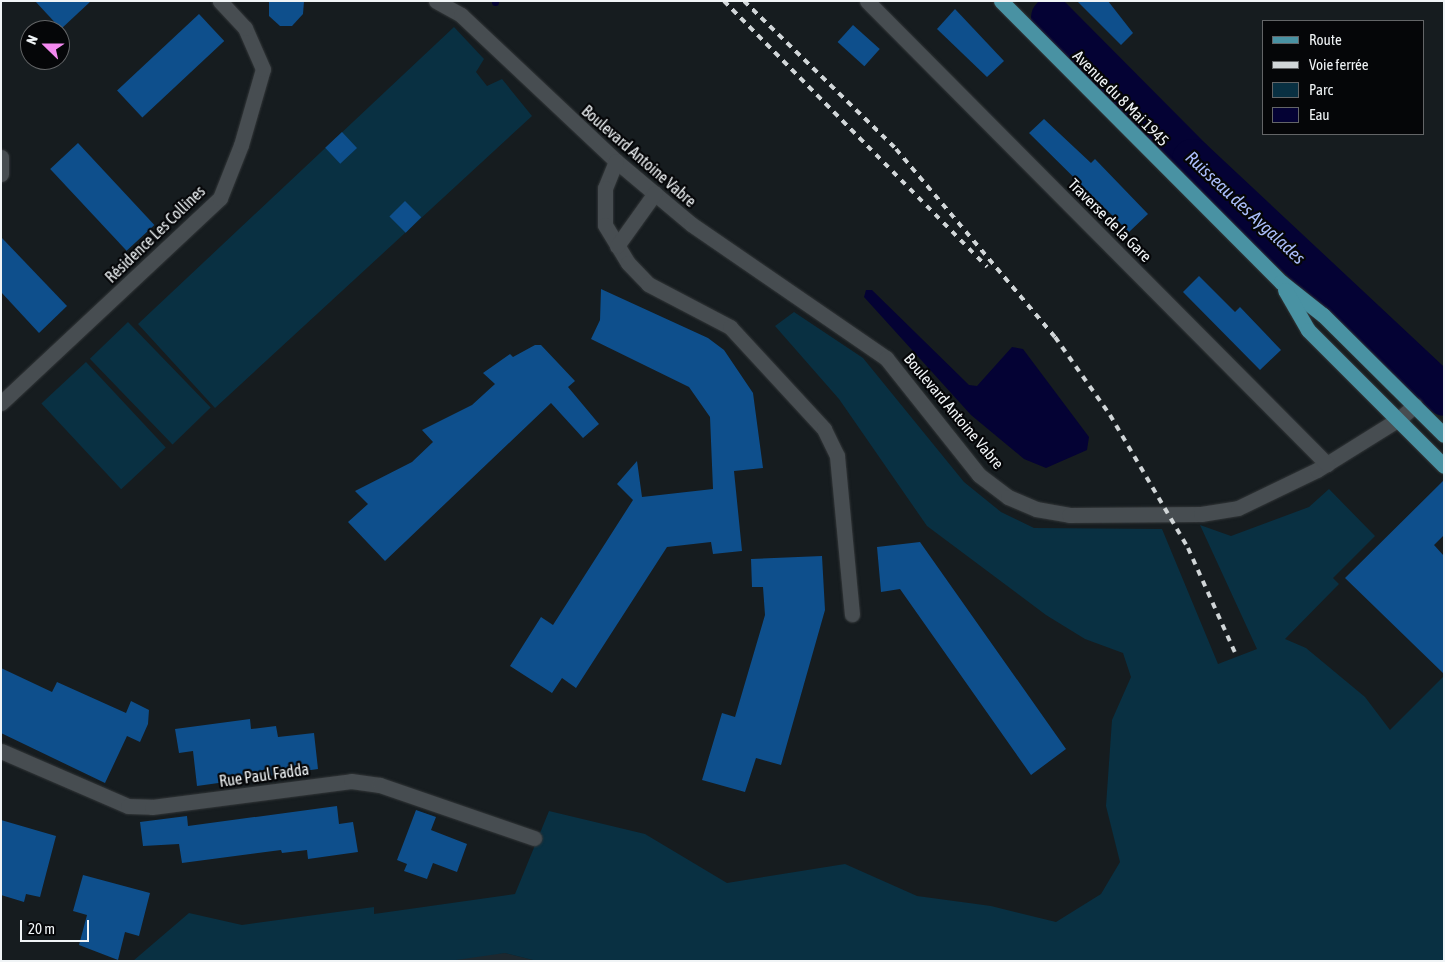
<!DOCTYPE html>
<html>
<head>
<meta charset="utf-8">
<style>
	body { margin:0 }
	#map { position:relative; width:1445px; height:962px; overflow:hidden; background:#161c1f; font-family:"Asap Condensed",sans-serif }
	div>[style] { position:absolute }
	.built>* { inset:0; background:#1d282f }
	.green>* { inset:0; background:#093042; transform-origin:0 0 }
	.water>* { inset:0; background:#040234 }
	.stream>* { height:7px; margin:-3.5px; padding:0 3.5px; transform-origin:3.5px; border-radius:3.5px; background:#040234 }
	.river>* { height:41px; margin:-20.5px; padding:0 20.5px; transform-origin:20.5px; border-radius:20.5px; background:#040234 }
	.building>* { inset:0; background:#0e4f8c; transform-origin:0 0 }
	.roads { filter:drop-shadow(0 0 1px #323638) drop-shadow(0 0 1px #323638) }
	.minor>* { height:15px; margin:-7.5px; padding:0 7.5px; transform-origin:7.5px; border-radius:7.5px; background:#474d51 }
	.major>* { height:15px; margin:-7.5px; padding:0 7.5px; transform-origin:7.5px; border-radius:7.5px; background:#4992a3 }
	.rail>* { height:4px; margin-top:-2px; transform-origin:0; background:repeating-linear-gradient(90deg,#d1d6d8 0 6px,transparent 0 12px) }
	span { translate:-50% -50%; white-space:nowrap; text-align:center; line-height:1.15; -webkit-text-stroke:4.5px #050608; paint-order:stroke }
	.street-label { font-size:16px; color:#f0f4f6 }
	.water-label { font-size:18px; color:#abbefb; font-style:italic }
	.frame { position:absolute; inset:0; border:2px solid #f0f4f6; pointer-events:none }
	.legend { position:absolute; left:1262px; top:20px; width:162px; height:115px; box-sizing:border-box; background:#050608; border:1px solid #636567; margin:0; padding:6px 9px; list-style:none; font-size:15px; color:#f0f4f6 }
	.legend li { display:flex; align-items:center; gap:10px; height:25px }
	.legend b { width:25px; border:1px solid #636567 }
	.north { position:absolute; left:20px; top:20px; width:50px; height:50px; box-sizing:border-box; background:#050608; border:1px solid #636567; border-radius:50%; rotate:292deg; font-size:14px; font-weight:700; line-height:20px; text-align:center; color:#f0f4f6 }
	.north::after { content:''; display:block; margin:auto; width:18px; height:22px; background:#f489f0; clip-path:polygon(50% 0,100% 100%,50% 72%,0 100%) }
	.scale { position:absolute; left:20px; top:920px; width:69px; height:22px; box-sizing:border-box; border:2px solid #f0f4f6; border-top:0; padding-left:6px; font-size:15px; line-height:18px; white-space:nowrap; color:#f0f4f6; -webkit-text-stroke:4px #050608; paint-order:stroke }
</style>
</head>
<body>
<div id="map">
	<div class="built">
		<div style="clip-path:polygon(505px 953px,537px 961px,449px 961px,451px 958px)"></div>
	</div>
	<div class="green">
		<div style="clip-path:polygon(454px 27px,484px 59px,476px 72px,487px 86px,502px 79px,532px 116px,215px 408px,138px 324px)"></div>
		<div style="clip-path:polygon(794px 312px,863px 358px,964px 482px,1001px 512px,1034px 528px,1162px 529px,1218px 664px,1257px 649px,1200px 525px,1231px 536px,1309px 507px,1329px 489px,1375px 536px,1333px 578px,1339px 584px,1285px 639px,1306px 648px,1365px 697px,1390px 730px,1444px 676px,1444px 961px,537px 961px,505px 953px,449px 961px,133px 961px,189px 913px,242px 925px,374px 907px,374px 914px,515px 894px,549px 811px,645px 834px,727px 883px,845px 864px,917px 896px,991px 906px,1056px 922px,1101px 894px,1120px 862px,1106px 806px,1112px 720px,1131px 677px,1123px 653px,1085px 639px,1046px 615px,927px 526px,839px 399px,775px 326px)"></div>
		<div style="left:128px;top:322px;width:119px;height:53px;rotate:46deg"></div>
		<div style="left:86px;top:362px;width:117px;height:61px;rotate:47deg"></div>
	</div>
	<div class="water">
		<div style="clip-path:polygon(866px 290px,872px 290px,969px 385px,977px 386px,1012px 347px,1023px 349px,1089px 437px,1087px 450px,1046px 468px,1024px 459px,971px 415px,864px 297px)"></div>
	</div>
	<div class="stream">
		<div style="left:495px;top:1px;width:1px;rotate:90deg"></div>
	</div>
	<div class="river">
		<div style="left:1051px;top:17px;width:200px;rotate:45.2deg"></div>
		<div style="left:1192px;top:159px;width:345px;rotate:43.1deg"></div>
	</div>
	<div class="building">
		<div style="clip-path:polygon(35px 1px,91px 1px,61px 29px)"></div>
		<div style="clip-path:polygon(269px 1px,304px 1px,303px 14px,292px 26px,280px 26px,269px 16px)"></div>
		<div style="clip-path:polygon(1077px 1px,1108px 1px,1133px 33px,1121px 45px)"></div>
		<div style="clip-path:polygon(955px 9px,1004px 61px,987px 77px,937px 29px)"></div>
		<div style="left:199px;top:14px;width:37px;height:112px;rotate:47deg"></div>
		<div style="left:853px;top:25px;width:36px;height:23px;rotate:42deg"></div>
		<div style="clip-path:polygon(1044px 119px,1091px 163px,1095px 159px,1148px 214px,1129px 232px,1029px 133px)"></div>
		<div style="left:342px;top:132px;width:22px;height:23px;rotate:47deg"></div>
		<div style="left:78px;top:143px;width:112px;height:38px;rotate:47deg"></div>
		<div style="left:405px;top:201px;width:23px;height:22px;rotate:45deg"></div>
		<div style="clip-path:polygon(1px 237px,67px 306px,39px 333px,1px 292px)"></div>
		<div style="clip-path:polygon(1199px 276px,1235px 312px,1240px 307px,1281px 350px,1260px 370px,1183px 292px)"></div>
		<div style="clip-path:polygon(601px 289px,708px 338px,724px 350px,753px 393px,763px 468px,734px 471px,742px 551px,713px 554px,711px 542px,667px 547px,576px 688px,562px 678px,552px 693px,510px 666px,541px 617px,553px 625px,633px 500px,617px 484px,637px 461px,642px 497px,713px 489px,710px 417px,689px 387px,591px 339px,600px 320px)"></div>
		<div style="clip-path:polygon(535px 345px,541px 345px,575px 381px,568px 387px,599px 424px,583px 438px,551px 403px,385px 561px,348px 522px,368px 504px,355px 491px,412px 462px,433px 442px,422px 430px,472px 405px,495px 384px,483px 373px,510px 354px,513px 357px)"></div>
		<div style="clip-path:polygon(1444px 480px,1444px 535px,1434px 545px,1444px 556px,1444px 674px,1345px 578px)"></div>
		<div style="clip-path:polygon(920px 542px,1066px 749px,1031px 775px,900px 589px,881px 592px,877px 547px)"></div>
		<div style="clip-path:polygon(822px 556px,825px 610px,781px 765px,756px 758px,745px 792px,702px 780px,722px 713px,735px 717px,765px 615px,763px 587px,752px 587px,751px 559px)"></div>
		<div style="clip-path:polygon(1px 668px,52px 692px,57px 682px,126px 713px,131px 701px,149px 710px,148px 724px,140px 742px,127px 736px,105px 783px,1px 733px)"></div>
		<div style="clip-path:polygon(250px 719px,251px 729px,276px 726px,278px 737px,314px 733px,318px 769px,197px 786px,193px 751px,179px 753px,175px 729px)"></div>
		<div style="clip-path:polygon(337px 806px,339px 824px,353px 822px,358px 852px,308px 859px,307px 850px,282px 853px,281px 850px,182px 863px,179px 844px,143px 846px,140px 822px,187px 816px,188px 826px)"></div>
		<div style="clip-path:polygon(416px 810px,436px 817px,431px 830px,467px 844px,457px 872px,433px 863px,427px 879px,404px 871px,407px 864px,397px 860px)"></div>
		<div style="clip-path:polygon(1px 820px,56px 836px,40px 897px,26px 894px,24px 902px,1px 895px)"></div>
		<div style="clip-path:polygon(83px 875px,150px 893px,139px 936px,125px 932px,118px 960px,79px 945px,87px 915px,73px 911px)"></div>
	</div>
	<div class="roads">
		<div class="minor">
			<div style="left:436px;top:1px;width:29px;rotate:29deg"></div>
			<div style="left:461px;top:15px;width:213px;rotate:43.3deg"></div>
			<div style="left:616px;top:161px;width:98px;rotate:40deg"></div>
			<div style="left:691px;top:224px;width:237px;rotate:34.5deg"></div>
			<div style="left:886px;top:358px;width:149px;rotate:51.5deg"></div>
			<div style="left:979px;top:475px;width:36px;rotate:37deg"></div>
			<div style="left:1008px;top:497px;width:30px;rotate:23deg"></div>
			<div style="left:1036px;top:509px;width:34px;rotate:10deg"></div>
			<div style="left:1069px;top:515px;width:132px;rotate:-0.4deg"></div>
			<div style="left:1201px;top:514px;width:37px;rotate:-9deg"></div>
			<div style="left:1238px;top:508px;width:88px;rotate:-25.7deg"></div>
			<div style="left:1317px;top:470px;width:97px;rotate:-31.9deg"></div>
			<div style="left:1399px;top:419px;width:21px;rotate:-41deg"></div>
			<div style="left:867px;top:1px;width:653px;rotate:45.19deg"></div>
			<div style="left:1px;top:157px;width:17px;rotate:90deg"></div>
			<div style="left:616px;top:161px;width:29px;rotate:112deg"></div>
			<div style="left:605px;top:188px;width:37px;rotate:90deg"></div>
			<div style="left:605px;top:225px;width:44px;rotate:58.8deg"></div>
			<div style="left:628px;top:263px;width:29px;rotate:46deg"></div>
			<div style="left:648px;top:284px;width:93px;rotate:27.7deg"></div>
			<div style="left:730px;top:327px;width:139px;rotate:47.3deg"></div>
			<div style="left:824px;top:429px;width:30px;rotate:64deg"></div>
			<div style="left:837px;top:456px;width:159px;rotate:84.6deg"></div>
			<div style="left:617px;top:246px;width:65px;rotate:-54.4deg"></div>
			<div style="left:1px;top:403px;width:300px;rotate:-43.1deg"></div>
			<div style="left:220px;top:198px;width:57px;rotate:-68.4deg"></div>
			<div style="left:241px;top:145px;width:79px;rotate:-73.9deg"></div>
			<div style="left:263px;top:69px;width:45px;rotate:-113.7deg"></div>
			<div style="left:245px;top:28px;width:37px;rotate:-133deg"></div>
			<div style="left:1px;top:751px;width:138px;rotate:23.4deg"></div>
			<div style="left:128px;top:806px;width:24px;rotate:2deg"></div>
			<div style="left:152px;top:807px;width:201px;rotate:-7.4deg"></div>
			<div style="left:351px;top:781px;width:29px;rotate:8deg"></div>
			<div style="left:380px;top:785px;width:163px;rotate:19deg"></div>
		</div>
		<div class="major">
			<div style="left:1001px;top:1px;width:397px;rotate:45.1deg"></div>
			<div style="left:1281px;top:282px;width:53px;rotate:38.2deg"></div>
			<div style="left:1323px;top:315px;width:170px;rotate:44.8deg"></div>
			<div style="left:1285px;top:290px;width:46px;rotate:60.1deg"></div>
			<div style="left:1308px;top:330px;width:192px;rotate:45deg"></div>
		</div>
	</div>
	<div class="rail">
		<div style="left:724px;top:1px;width:374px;rotate:45.3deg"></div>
		<div style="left:744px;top:1px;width:212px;rotate:44.2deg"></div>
		<div style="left:896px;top:149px;width:246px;rotate:49.8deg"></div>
		<div style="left:1055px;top:337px;width:95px;rotate:54.8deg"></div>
		<div style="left:1110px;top:415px;width:154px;rotate:59.6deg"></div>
		<div style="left:1188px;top:548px;width:120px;rotate:65.8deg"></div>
	</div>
	<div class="street-label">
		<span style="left:1121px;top:98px;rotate:45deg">Avenue du 8 Mai 1945</span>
		<span style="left:639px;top:156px;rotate:41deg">Boulevard Antoine Vabre</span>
		<span style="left:1110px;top:220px;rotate:45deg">Traverse de la Gare</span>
		<span style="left:155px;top:234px;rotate:-44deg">Résidence Les Collines</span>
		<span style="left:954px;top:411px;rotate:50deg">Boulevard Antoine Vabre</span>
		<span style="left:264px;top:775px;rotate:-8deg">Rue Paul Fadda</span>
	</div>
	<div class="water-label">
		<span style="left:1245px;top:208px;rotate:43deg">Ruisseau des Aygalades</span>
	</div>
	<div class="frame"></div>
	<ul class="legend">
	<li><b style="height:6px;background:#4992a3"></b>Route</li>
	<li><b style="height:6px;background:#d1d6d8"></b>Voie ferrée</li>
	<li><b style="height:14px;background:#093042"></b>Parc</li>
	<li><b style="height:14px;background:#040234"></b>Eau</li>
	</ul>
	<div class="north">N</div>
	<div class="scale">20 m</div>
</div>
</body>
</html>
